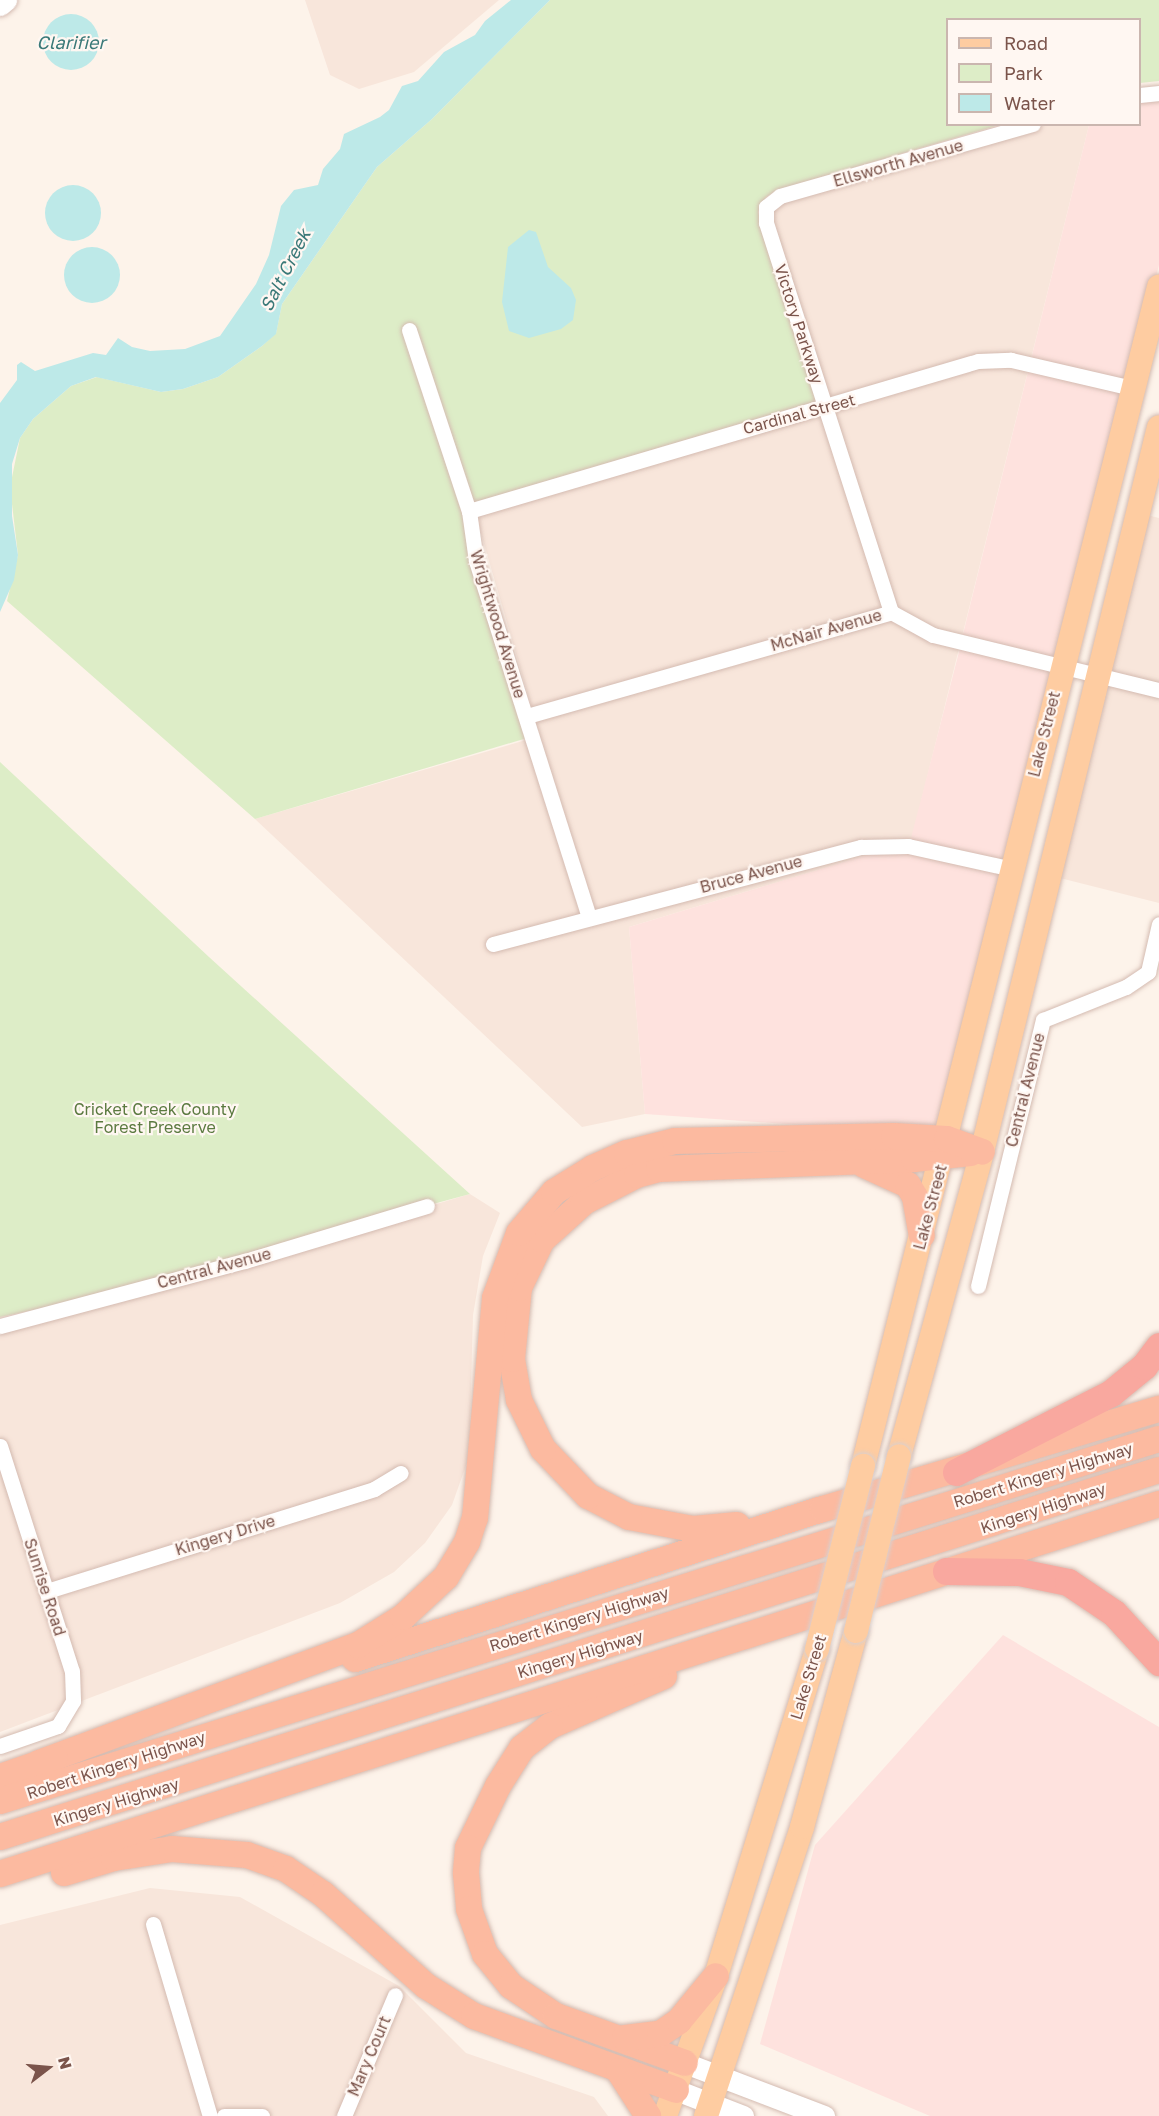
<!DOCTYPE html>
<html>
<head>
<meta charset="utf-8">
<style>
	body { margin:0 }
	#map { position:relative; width:1159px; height:2116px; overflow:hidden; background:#fdf3ea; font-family:"Golos Text",sans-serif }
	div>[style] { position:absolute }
	.residential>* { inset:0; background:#f8e6db }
	.commercial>* { inset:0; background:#fee2de }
	.green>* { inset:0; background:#ddedc7 }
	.water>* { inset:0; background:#bde9e8 }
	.round { border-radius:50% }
	.roads { filter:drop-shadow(0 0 2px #d4bbb1) drop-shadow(0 0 2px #d4bbb1) }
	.minor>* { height:15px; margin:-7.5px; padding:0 7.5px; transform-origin:7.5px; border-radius:7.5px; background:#fff }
	.secondary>* { height:21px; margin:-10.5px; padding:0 10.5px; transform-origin:10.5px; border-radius:10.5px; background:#fff }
	.primary>* { height:24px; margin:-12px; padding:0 12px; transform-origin:12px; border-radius:12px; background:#fecca1 }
	.trunk>* { height:26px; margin:-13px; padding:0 13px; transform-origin:13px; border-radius:13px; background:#fcbaa0 }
	.motorway>* { height:27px; margin:-13.5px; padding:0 13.5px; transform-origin:13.5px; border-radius:13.5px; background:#f9a89f }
	.bridges { filter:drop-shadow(0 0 2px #dacfcd) drop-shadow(0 0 2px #dacfcd) }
	.primary-bridge>* { height:24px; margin:-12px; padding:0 12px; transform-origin:12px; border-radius:12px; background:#fecca1 }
	span { translate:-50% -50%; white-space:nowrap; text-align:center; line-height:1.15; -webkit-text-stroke:4.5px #fff7f2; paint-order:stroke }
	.street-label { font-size:16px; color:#7b544b }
	.park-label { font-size:16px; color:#5b7a40 }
	.water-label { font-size:18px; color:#3a7978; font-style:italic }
	.legend { position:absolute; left:946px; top:18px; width:195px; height:108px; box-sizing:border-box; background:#fff7f2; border:2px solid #cab6af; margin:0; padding:8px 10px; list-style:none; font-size:18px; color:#7b544b }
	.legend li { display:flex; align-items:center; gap:12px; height:30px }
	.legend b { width:30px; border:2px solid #cab6af }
	.north { position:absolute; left:18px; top:2038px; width:60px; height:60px; -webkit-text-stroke:4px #fff7f2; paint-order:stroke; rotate:74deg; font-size:16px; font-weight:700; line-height:24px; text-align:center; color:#7b544b }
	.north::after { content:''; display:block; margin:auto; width:21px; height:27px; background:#7b544b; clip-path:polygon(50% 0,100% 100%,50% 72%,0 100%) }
</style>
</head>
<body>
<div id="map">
	<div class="residential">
		<div style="clip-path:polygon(305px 0,499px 0,414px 72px,359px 89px,330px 75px)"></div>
		<div style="clip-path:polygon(1043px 125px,1089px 125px,911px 842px,629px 927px,645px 1114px,582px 1127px,255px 819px,540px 736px,476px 516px,833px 411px,771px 212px,786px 201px)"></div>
		<div style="clip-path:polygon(1143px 514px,1159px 518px,1159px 903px,1052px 876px)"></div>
		<div style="clip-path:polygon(470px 1194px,500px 1213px,483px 1256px,473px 1315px,469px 1457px,452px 1505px,425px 1543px,394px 1572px,340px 1603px,0 1732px,0 1334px)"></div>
		<div style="clip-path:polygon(150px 1888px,240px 1897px,399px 1986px,466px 2053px,594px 2097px,608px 2116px,0 2116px,0 1925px)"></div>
	</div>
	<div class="commercial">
		<div style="clip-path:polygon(1159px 97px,1159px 265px,1059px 661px,962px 638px,1089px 125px,1140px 124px,1140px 99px)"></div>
		<div style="clip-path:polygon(960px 648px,1057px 667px,943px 1135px,645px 1114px,629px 927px,910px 842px)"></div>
		<div style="clip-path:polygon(1003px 1635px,1159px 1727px,1159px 2116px,930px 2116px,760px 2044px,815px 1845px)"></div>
	</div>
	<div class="green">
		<div style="clip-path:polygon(550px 0,1159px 0,1159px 81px,1140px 83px,1140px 20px,948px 20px,948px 124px,999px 125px,777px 190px,766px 197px,758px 212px,817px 401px,486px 499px,465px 523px,527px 738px,255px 819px,7px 601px,18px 555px,10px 487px,20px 438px,33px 419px,71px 386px,97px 377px,161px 392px,183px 389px,218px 377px,262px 346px,276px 333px,282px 304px,377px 167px,432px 119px)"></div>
		<div style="clip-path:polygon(0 762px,209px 957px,470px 1194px,67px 1303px,0 1317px)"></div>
	</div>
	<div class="water">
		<div style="clip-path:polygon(511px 0,550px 0,432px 119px,377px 167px,282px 304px,276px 334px,262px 346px,218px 377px,183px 389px,161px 392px,96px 377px,71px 386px,33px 419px,20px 438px,12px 464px,12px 516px,18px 555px,14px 580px,0 612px,0 403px,17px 380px,17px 365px,21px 362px,35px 371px,93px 353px,106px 355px,118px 338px,132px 347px,150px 351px,185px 349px,220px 336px,256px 284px,269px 255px,281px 206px,294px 190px,318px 185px,323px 169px,340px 149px,344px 134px,380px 117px,389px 110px,402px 86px,418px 81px,444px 52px,475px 35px,485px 21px)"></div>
		<div class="round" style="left:43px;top:14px;width:56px;height:56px"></div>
		<div class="round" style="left:45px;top:185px;width:56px;height:56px"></div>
		<div style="clip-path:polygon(529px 230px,536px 232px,548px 267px,571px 288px,576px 300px,573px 320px,561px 329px,529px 338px,509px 331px,502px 302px,508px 247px)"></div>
		<div class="round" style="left:64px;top:247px;width:56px;height:56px"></div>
	</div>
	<div class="roads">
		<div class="minor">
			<div style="left:1140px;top:95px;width:19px;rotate:-6deg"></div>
			<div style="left:409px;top:330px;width:191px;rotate:71.7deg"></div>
			<div style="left:469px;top:511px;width:50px;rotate:82deg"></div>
			<div style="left:476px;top:561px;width:374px;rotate:72.4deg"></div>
			<div style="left:469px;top:511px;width:531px;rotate:-16.42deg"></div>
			<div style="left:978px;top:361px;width:33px;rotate:-2deg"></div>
			<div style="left:1011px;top:360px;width:124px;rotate:13deg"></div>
			<div style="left:891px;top:612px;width:409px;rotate:-107.8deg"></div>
			<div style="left:766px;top:223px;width:16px;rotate:-90deg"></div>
			<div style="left:766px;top:207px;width:18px;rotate:-38deg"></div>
			<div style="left:780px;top:196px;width:263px;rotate:-15.9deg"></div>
			<div style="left:527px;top:716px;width:379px;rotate:-15.9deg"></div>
			<div style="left:891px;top:612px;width:48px;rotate:28.7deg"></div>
			<div style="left:933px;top:635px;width:233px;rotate:13.7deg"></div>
			<div style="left:493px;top:944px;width:381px;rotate:-14.8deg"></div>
			<div style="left:861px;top:847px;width:47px;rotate:-1.2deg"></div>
			<div style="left:908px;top:846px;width:107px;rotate:12.4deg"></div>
			<div style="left:978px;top:1286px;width:274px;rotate:-76.3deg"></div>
			<div style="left:1043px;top:1020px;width:89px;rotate:-21.7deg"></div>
			<div style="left:1126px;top:987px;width:27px;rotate:-34deg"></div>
			<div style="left:1148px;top:972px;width:49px;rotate:-77.1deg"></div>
			<div style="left:0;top:1326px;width:253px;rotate:-14.9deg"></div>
			<div style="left:245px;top:1261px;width:190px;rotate:-16.8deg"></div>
			<div style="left:0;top:1446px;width:236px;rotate:72.3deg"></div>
			<div style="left:72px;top:1671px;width:30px;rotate:88deg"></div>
			<div style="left:73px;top:1701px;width:29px;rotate:121deg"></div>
			<div style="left:58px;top:1726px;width:61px;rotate:161deg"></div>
			<div style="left:47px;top:1591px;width:343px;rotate:-17.3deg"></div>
			<div style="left:374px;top:1489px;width:31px;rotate:-31deg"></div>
			<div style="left:153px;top:1924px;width:200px;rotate:73.5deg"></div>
			<div style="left:224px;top:2116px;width:38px"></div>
			<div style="left:344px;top:2116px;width:131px;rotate:-67.1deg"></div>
		</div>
		<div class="secondary">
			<div style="left:0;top:5px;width:8px;rotate:-40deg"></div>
			<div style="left:685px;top:2063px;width:149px;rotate:20.9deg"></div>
			<div style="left:676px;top:2090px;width:72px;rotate:21.2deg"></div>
		</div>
		<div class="primary">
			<div style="left:899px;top:1456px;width:315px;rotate:-74.7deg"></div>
			<div style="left:982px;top:1152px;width:746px;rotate:-76.28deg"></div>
			<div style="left:863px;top:1466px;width:1216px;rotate:-75.91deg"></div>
			<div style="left:665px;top:2116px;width:149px;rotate:-70deg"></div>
			<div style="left:716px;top:1976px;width:342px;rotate:-72.8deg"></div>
			<div style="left:706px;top:2116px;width:305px;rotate:-71.6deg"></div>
			<div style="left:802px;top:1827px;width:203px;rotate:-74.6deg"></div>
		</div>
		<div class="trunk">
			<div style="left:864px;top:1165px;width:48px;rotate:24.4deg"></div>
			<div style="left:908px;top:1185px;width:14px;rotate:60deg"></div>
			<div style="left:915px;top:1197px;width:39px;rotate:80deg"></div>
			<div style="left:737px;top:1525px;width:44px;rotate:174.8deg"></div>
			<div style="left:693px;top:1529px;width:65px;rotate:-169.4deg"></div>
			<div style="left:629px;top:1517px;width:46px;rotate:-152.9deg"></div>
			<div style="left:588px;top:1496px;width:65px;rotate:-133.8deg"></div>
			<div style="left:543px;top:1449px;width:55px;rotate:-116.1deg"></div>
			<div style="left:519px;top:1400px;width:42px;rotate:-99.7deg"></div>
			<div style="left:512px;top:1359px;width:71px;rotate:-84.4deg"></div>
			<div style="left:519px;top:1288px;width:53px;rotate:-64.4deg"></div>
			<div style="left:542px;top:1240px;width:57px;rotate:-42.1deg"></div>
			<div style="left:584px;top:1202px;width:59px;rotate:-27deg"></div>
			<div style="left:637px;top:1175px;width:23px;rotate:-15deg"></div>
			<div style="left:659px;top:1169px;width:255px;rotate:-2.2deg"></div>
			<div style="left:914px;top:1159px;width:57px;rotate:-6deg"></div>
			<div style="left:355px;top:1659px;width:491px;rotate:-17.8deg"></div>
			<div style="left:823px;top:1509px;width:351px;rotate:-16.6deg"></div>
			<div style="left:664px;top:1676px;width:124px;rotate:156.3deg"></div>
			<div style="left:550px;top:1726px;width:36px;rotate:142deg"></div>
			<div style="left:522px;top:1748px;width:45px;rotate:122.3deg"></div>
			<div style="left:498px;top:1786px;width:69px;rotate:115.8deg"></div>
			<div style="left:468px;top:1848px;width:25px;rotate:95deg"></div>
			<div style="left:466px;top:1873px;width:36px;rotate:85deg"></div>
			<div style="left:469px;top:1909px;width:48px;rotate:70.4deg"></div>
			<div style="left:485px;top:1954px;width:41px;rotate:50.9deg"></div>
			<div style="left:511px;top:1986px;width:54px;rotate:33.7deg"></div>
			<div style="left:556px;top:2016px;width:137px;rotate:20deg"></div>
			<div style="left:39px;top:1763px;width:340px;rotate:-20.3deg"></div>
			<div style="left:358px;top:1645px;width:53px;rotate:-31.9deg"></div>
			<div style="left:403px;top:1617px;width:59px;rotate:-42.9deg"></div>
			<div style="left:446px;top:1577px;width:41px;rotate:-59deg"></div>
			<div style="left:467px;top:1542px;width:25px;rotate:-72deg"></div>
			<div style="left:475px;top:1518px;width:221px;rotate:-84.8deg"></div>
			<div style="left:495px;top:1298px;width:69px;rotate:-69.7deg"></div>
			<div style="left:519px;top:1233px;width:54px;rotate:-49.5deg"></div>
			<div style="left:554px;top:1192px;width:46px;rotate:-31.6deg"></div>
			<div style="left:593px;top:1168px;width:37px;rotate:-24deg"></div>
			<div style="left:627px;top:1153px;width:49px;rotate:-14deg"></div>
			<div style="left:675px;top:1141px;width:219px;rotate:-1.3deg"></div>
			<div style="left:894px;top:1136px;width:53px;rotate:3.2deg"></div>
			<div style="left:947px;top:1139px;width:37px;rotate:20deg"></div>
			<div style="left:0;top:1777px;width:58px;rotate:-19.1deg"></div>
			<div style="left:0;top:1801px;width:1214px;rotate:-17.35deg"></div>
			<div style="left:0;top:1837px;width:1216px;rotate:-17.57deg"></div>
			<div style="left:64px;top:1873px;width:52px;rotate:-16.7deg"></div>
			<div style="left:114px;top:1858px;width:59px;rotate:-8.8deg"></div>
			<div style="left:172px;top:1849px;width:75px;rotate:4.6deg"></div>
			<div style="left:247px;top:1855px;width:41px;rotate:19.7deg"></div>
			<div style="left:286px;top:1869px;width:45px;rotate:34deg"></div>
			<div style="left:323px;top:1894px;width:138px;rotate:41.8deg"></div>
			<div style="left:426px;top:1986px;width:57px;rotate:32deg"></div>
			<div style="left:474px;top:2016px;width:215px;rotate:20.1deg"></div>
			<div style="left:0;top:1874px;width:1217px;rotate:-17.71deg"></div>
			<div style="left:625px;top:2038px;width:35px;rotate:-7deg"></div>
			<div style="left:660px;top:2034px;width:23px;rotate:-34deg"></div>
			<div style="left:679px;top:2021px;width:58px;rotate:-50.6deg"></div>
			<div style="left:619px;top:2071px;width:54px;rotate:57.2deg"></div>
		</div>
		<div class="motorway">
			<div style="left:956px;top:1472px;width:174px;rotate:-27deg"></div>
			<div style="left:1111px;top:1393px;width:43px;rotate:-39.3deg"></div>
			<div style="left:1144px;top:1366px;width:25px;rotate:-53deg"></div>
			<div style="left:946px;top:1571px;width:73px;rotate:0.8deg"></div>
			<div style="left:1019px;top:1572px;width:50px;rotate:11.5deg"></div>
			<div style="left:1068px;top:1582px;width:55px;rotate:34deg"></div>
			<div style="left:1114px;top:1613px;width:67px;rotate:47.4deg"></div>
		</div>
	</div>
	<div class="bridges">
		<div class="primary-bridge">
			<div style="left:856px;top:1631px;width:180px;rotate:-76.2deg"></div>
			<div style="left:817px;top:1649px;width:189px;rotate:-75.9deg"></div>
		</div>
	</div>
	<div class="street-label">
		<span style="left:898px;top:163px;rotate:-16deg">Ellsworth Avenue</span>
		<span style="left:799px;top:324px;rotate:72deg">Victory Parkway</span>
		<span style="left:799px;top:414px;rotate:-15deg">Cardinal Street</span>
		<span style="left:498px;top:624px;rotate:73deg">Wrightwood Avenue</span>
		<span style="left:826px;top:630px;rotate:-16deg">McNair Avenue</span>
		<span style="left:1044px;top:734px;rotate:-76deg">Lake Street</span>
		<span style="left:751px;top:874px;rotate:-15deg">Bruce Avenue</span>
		<span style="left:1025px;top:1090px;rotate:-76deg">Central Avenue</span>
		<span style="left:930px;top:1207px;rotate:-75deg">Lake Street</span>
		<span style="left:214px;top:1268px;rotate:-15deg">Central Avenue</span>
		<span style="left:1043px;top:1475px;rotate:-17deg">Robert Kingery Highway</span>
		<span style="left:1043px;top:1508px;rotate:-18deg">Kingery Highway</span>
		<span style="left:225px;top:1535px;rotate:-17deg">Kingery Drive</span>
		<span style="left:45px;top:1587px;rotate:72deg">Sunrise Road</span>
		<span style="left:579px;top:1619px;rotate:-17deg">Robert Kingery Highway</span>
		<span style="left:580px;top:1654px;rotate:-17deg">Kingery Highway</span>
		<span style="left:808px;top:1677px;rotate:-73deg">Lake Street</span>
		<span style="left:116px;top:1765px;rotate:-18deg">Robert Kingery Highway</span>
		<span style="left:116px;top:1802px;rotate:-17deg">Kingery Highway</span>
		<span style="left:369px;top:2056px;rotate:-67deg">Mary Court</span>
	</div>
	<div class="park-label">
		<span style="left:155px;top:1118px">Cricket Creek County<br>Forest Preserve</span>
	</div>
	<div class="water-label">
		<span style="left:71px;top:42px">Clarifier</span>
		<span style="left:285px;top:270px;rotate:-63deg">Salt Creek</span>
	</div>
	<ul class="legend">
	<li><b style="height:8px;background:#fecca1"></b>Road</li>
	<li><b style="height:16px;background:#ddedc7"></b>Park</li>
	<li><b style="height:16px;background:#bde9e8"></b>Water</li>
	</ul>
	<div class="north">N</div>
</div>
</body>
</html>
